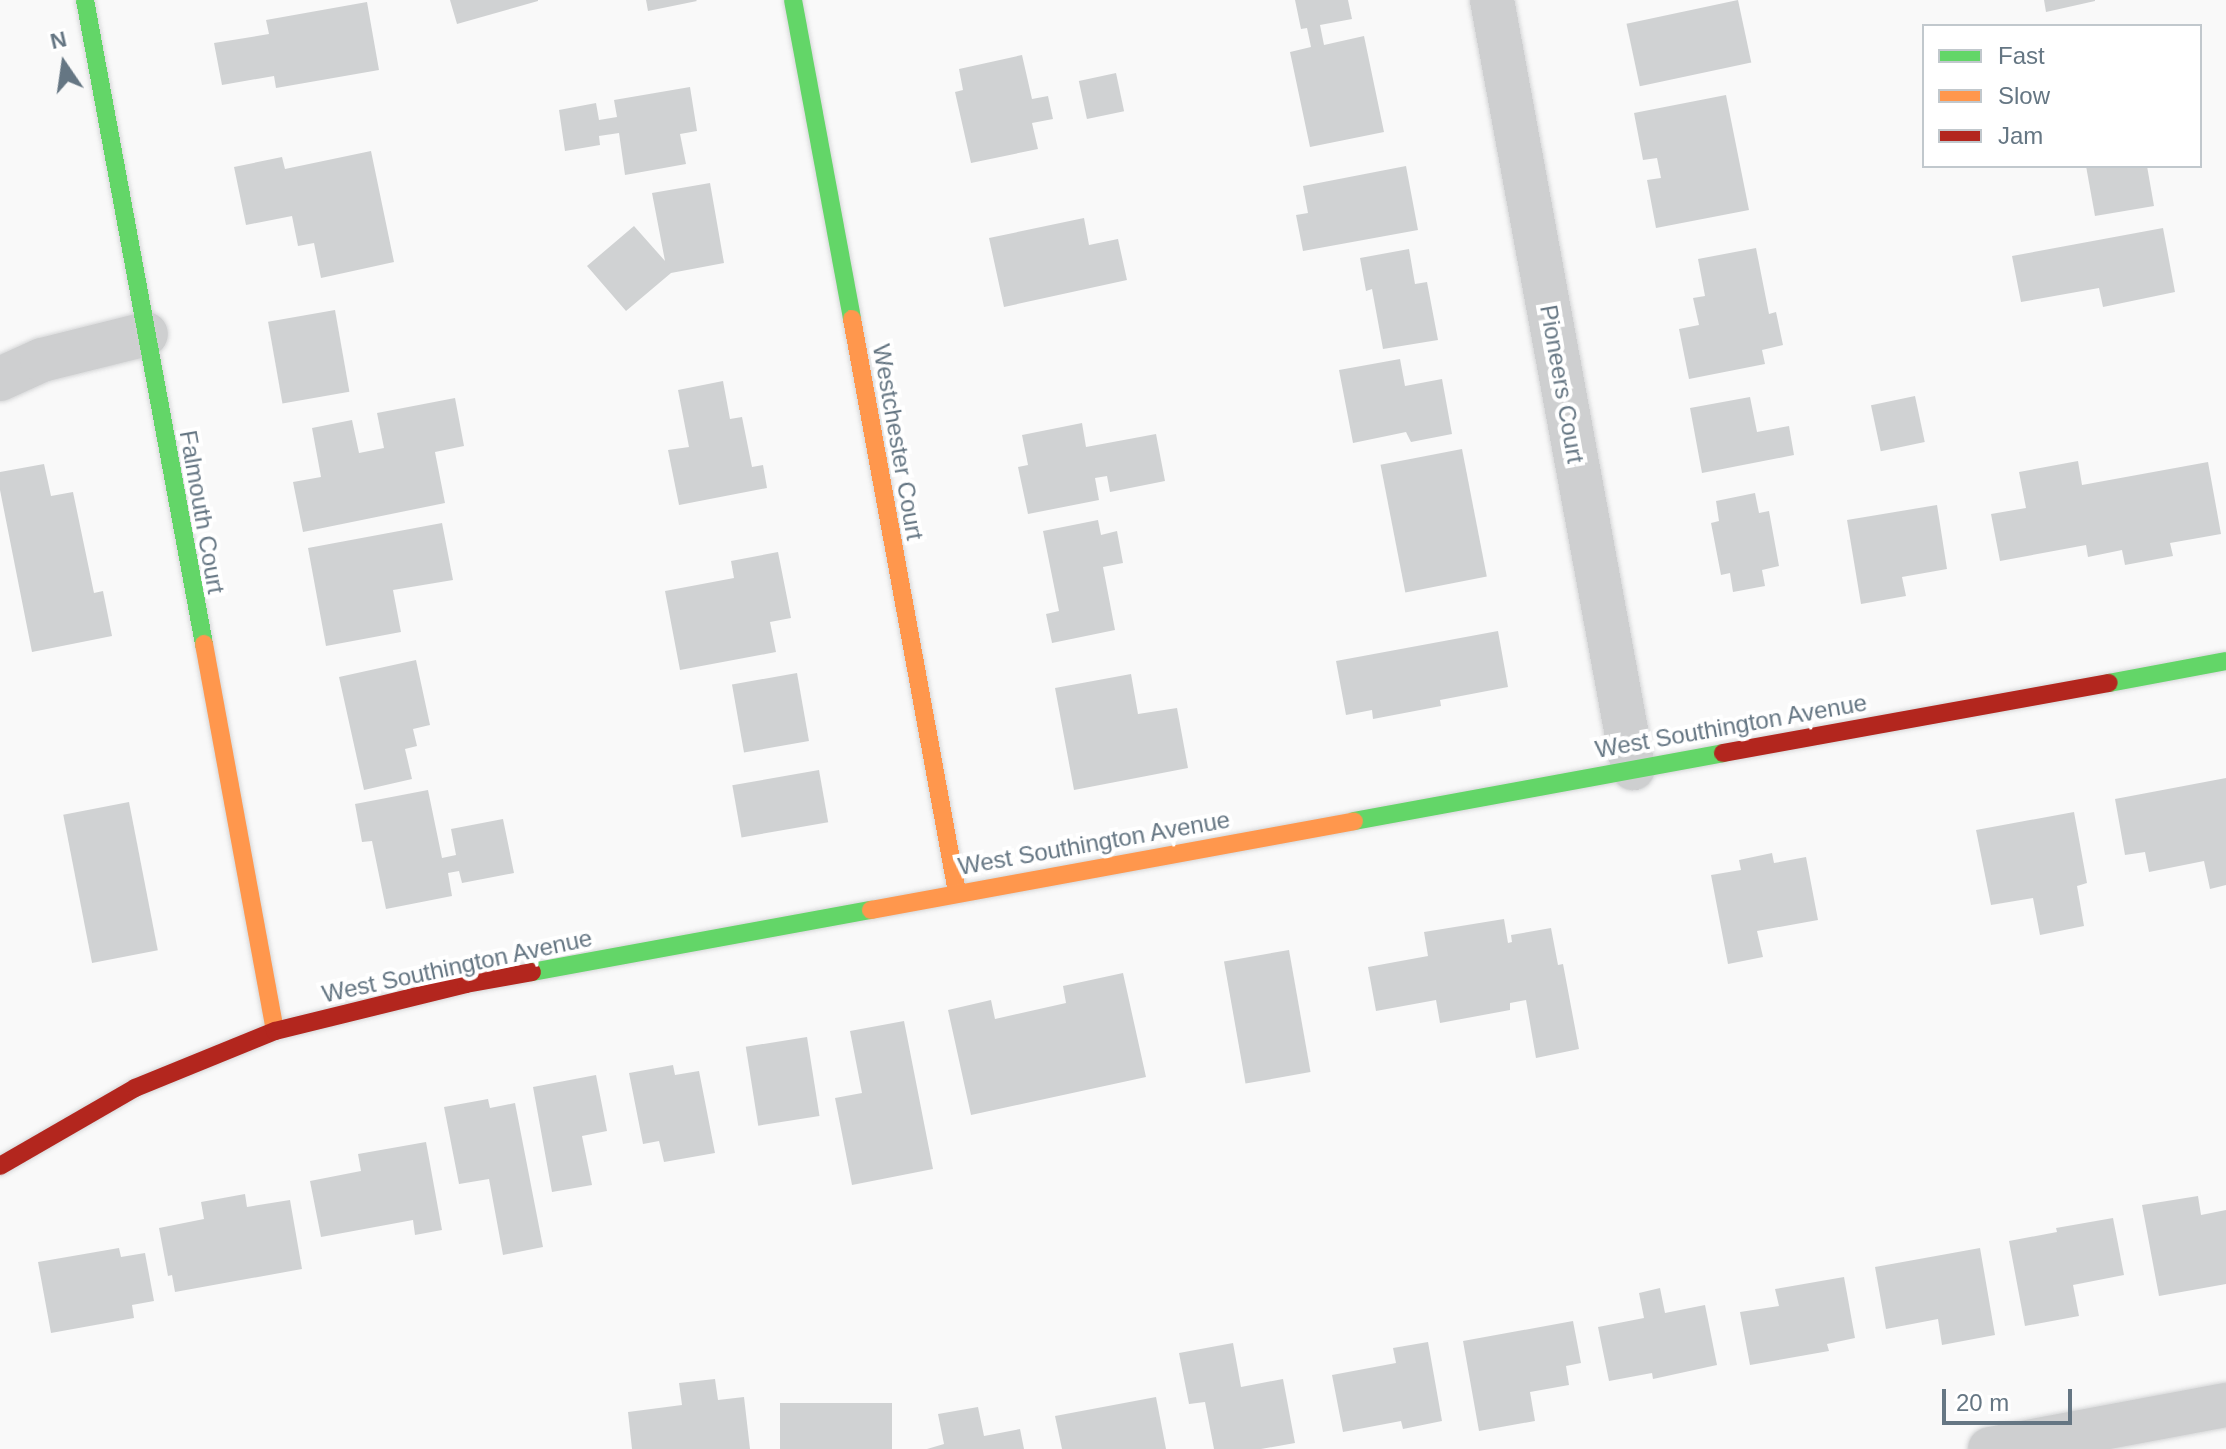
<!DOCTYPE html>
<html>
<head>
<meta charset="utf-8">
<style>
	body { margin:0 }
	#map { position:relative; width:2226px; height:1449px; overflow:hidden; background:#f9f9f9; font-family:Helvetica,sans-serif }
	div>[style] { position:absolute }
	.building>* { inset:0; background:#d0d2d3; transform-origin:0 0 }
	.roads { filter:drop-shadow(0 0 2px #d5d6d7) drop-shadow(0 0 2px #d5d6d7) }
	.street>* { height:44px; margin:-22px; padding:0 22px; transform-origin:22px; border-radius:22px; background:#cecfd0 }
	.fast>* { height:18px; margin:-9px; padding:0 9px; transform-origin:9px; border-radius:9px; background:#63d668 }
	.slow>* { height:18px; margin:-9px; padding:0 9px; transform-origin:9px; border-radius:9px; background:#ff974d }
	.jam>* { height:18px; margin:-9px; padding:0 9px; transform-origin:9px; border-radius:9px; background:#b3261e }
	span { translate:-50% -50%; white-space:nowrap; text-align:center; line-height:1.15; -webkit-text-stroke:8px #fff; paint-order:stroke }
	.street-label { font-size:24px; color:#657683 }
	.legend { position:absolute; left:1922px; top:24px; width:280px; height:144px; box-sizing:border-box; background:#fff; border:2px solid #c1c8cd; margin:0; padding:10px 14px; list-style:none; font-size:24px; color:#657683 }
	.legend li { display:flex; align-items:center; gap:16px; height:40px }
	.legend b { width:40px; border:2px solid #c1c8cd }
	.north { position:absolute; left:24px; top:24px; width:80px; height:80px; -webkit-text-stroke:6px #fff; paint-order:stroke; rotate:347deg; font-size:22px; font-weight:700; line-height:32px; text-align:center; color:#657683 }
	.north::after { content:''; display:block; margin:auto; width:28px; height:36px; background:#657683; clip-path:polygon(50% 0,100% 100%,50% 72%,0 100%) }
	.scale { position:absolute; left:1942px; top:1389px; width:130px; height:36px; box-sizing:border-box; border:4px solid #657683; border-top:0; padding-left:10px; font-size:24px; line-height:28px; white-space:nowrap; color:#657683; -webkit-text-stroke:6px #fff; paint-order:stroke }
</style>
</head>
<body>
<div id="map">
	<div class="building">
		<div style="clip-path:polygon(450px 0,538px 0,538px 1px,457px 24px)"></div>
		<div style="clip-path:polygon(646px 0,696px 0,697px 1px,648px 11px)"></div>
		<div style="clip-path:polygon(1295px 0,1348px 0,1352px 19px,1320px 25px,1324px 45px,1364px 36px,1384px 132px,1310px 147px,1290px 52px,1311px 47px,1307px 28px,1301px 29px)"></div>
		<div style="left:1738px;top:0;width:64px;height:114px;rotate:78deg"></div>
		<div style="clip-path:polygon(2044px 0,2095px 0,2095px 1px,2046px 12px)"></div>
		<div style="clip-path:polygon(367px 2px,379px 70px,276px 88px,274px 76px,222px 85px,214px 43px,269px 34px,266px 20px)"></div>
		<div style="clip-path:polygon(1022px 55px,1032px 99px,1048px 96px,1053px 119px,1032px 123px,1038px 149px,971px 163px,955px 92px,963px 90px,959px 69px)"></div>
		<div style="left:1116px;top:73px;width:39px;height:38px;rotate:78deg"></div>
		<div style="clip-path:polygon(690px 87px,697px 131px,680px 134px,686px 164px,625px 175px,619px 133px,599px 136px,600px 145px,565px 151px,559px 110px,596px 103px,599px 120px,617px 117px,614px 100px)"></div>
		<div style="clip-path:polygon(1726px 95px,1749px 210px,1656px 228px,1647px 180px,1661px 178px,1657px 158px,1643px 160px,1634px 113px)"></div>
		<div style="clip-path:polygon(371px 151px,394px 262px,321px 278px,314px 243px,298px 246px,292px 216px,246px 225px,234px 167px,282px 157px,285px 169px)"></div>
		<div style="clip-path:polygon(1406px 166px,1418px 230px,1303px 251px,1296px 215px,1308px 213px,1303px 186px)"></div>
		<div style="clip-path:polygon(2086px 166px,2147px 166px,2154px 206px,2095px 216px)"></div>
		<div style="clip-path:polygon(710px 183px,724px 263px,671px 273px,626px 311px,587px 266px,634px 226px,665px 261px,652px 193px)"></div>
		<div style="clip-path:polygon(1084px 218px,1089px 245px,1118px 239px,1127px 280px,1004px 307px,989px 238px)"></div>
		<div style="clip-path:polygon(2163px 228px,2175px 292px,2103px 307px,2099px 288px,2021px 302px,2012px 256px)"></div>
		<div style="clip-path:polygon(1756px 248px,1769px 314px,1776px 312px,1783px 345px,1762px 350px,1765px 364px,1689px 379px,1679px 329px,1699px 325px,1693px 298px,1705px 296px,1698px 259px)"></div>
		<div style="clip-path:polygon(1409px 249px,1415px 284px,1427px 282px,1438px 340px,1383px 349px,1372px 289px,1366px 291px,1360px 258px)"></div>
		<div style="left:335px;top:310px;width:83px;height:68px;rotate:80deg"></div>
		<div style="clip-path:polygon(1400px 359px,1405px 386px,1442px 379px,1452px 434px,1411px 442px,1406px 432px,1353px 443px,1339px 370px)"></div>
		<div style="clip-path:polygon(723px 381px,730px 419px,742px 417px,752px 467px,763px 465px,767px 488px,679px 505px,668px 450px,689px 447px,678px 390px)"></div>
		<div style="left:1915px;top:396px;width:47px;height:45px;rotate:78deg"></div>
		<div style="clip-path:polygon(1750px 397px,1757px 432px,1789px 426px,1794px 455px,1702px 473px,1690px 408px)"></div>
		<div style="clip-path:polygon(455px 398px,464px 446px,435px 452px,445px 503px,303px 532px,293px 482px,321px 477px,312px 428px,352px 420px,359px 453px,384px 448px,377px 413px)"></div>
		<div style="clip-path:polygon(1082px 423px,1086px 447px,1156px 434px,1165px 481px,1110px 492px,1107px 476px,1095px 478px,1099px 500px,1028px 514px,1018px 467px,1028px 465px,1022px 435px)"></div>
		<div style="left:1462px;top:449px;width:130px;height:83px;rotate:79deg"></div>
		<div style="clip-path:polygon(2078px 461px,2082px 485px,2208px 462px,2221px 534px,2170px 543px,2173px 556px,2125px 565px,2122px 550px,2088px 557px,2086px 545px,2000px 561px,1991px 514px,2026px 508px,2019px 472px)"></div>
		<div style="clip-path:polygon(44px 464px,51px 496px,73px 492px,94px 593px,103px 591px,112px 636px,32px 652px,0 490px,0 472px)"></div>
		<div style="clip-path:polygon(1755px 493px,1759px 513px,1769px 511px,1779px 566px,1762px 570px,1765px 586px,1733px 592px,1730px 573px,1721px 575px,1711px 523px,1719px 521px,1716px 501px)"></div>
		<div style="clip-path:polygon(1937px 505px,1947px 569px,1902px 577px,1906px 596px,1861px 604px,1847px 520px)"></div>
		<div style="clip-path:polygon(1098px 520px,1101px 535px,1117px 531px,1123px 563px,1103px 567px,1115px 630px,1052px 643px,1046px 614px,1059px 611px,1043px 531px)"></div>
		<div style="clip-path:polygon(442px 523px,453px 580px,393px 590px,401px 632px,326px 646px,308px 548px)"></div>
		<div style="clip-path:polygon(778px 552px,791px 618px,770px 622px,776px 652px,680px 670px,665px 591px,734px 578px,731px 561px)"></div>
		<div style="clip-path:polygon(1498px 631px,1508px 687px,1440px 700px,1441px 706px,1373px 719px,1372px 710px,1346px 715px,1336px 661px)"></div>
		<div style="clip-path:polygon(416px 660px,430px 725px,413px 729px,417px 746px,405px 749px,412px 779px,364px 790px,339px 677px)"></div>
		<div style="left:797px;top:673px;width:69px;height:66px;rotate:80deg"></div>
		<div style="clip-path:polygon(1131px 674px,1138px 714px,1177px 708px,1188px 768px,1074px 790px,1055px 688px)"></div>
		<div style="left:819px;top:770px;width:53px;height:88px;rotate:80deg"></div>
		<div style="clip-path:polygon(2226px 778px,2226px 885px,2210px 889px,2204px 861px,2149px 872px,2145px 852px,2125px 855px,2115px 799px)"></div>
		<div style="clip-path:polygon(428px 790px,442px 858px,456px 855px,451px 829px,503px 819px,514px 873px,462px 883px,459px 871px,448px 873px,452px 896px,386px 909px,372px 841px,362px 842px,355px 804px)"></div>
		<div style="left:129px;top:802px;width:151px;height:67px;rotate:79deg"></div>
		<div style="clip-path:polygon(2074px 812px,2087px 883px,2077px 886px,2084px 926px,2040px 935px,2033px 898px,1991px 905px,1976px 830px)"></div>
		<div style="clip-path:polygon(1772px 853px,1774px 863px,1806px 857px,1818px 920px,1757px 931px,1763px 957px,1728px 964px,1711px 875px,1741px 870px,1739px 860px)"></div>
		<div style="clip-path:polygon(1504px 919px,1508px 943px,1512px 942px,1511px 935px,1551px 928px,1558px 965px,1563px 964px,1579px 1049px,1536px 1058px,1526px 1000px,1510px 1003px,1510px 1010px,1440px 1023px,1436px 1000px,1376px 1011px,1368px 967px,1428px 956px,1424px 932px)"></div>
		<div style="left:1289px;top:950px;width:124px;height:66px;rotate:80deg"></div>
		<div style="clip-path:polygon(1123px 973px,1146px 1077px,971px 1115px,948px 1010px,991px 1000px,995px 1019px,1066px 1003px,1063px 986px)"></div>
		<div style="clip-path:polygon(904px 1021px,933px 1169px,852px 1185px,835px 1098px,862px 1093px,850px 1031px)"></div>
		<div style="left:807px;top:1037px;width:80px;height:62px;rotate:81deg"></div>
		<div style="clip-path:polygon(673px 1065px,675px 1075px,699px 1071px,715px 1153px,664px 1162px,659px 1141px,643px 1144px,629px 1073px)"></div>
		<div style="clip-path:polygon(596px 1075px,607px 1131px,582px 1136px,592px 1185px,552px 1192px,533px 1087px)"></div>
		<div style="clip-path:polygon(488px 1099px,490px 1108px,515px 1103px,543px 1247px,503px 1255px,489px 1179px,459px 1184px,444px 1107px)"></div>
		<div style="clip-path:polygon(426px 1142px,442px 1230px,415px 1235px,413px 1220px,321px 1237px,310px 1181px,361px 1171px,358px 1154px)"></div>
		<div style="clip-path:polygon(245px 1194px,247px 1207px,290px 1200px,302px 1269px,175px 1292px,172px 1275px,168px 1276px,159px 1228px,204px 1219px,201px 1202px)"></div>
		<div style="clip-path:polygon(2198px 1196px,2201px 1215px,2226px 1210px,2226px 1284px,2159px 1296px,2142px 1205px)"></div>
		<div style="clip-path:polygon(2113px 1218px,2124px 1275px,2073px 1285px,2079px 1316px,2025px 1326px,2009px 1241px,2057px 1232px,2056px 1228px)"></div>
		<div style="clip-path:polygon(119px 1248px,121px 1257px,145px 1253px,154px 1301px,132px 1305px,134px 1318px,51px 1333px,38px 1262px)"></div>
		<div style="clip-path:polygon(1980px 1248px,1995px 1335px,1942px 1345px,1938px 1319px,1886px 1329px,1875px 1267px)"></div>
		<div style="clip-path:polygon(1844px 1277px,1855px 1338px,1827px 1344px,1829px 1351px,1750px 1365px,1740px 1312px,1779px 1306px,1775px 1289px)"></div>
		<div style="clip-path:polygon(1660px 1288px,1665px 1313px,1705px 1305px,1717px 1365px,1653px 1379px,1652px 1373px,1609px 1381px,1598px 1327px,1644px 1318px,1639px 1293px)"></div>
		<div style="clip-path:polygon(1573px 1321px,1581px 1363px,1566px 1366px,1569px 1385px,1530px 1392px,1535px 1421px,1479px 1431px,1463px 1341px)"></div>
		<div style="clip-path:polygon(1428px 1342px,1442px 1421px,1403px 1429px,1401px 1421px,1343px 1432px,1332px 1375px,1396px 1363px,1393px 1348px)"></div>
		<div style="clip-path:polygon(1233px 1343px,1241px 1387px,1283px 1379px,1295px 1443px,1261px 1449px,1214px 1449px,1205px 1402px,1189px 1404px,1179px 1353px)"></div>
		<div style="clip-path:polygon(715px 1379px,718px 1400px,744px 1397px,750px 1449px,632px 1449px,628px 1412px,682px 1405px,679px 1383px)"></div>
		<div style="clip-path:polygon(1156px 1397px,1166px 1449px,1062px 1449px,1055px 1416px)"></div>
		<div style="left:780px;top:1403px;width:112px;height:46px"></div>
		<div style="clip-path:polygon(978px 1407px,984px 1436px,1020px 1429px,1024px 1449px,927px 1449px,944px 1444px,938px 1414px)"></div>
	</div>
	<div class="roads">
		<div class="street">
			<div style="left:1492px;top:0;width:781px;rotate:79.6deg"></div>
			<div style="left:0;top:379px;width:46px;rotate:-24.3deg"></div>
			<div style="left:42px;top:360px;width:107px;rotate:-14deg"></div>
			<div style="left:1990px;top:1449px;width:240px;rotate:-10.6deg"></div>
		</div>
		<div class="fast">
			<div style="left:85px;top:0;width:655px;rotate:79.53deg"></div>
			<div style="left:793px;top:0;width:324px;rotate:79.5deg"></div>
			<div style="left:2109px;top:683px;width:119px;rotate:-10.6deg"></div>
			<div style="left:1354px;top:821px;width:375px;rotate:-10.4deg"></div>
			<div style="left:532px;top:972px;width:345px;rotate:-10.4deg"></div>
		</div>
		<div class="slow">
			<div style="left:852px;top:319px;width:583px;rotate:79.62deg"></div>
			<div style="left:204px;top:644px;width:393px;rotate:79.6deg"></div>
			<div style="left:871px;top:910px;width:491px;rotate:-10.4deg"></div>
		</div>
		<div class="jam">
			<div style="left:1723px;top:753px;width:392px;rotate:-10.3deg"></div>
			<div style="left:0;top:1166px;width:156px;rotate:-30deg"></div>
			<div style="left:135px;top:1088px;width:151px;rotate:-22.2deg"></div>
			<div style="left:275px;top:1031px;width:197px;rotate:-13.8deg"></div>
			<div style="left:466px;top:984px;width:67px;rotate:-10.3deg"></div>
		</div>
	</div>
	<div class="street-label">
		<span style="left:1562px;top:384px;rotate:80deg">Pioneers Court</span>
		<span style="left:898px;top:442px;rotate:80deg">Westchester Court</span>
		<span style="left:202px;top:512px;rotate:80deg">Falmouth Court</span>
		<span style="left:1731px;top:726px;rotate:-10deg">West Southington Avenue</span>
		<span style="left:1094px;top:843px;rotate:-10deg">West Southington Avenue</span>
		<span style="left:457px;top:966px;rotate:-12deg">West Southington Avenue</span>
	</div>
	<ul class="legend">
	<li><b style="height:10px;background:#63d668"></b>Fast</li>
	<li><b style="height:10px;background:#ff974d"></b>Slow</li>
	<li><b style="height:10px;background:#b3261e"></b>Jam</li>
	</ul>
	<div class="north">N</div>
	<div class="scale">20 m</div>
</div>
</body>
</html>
